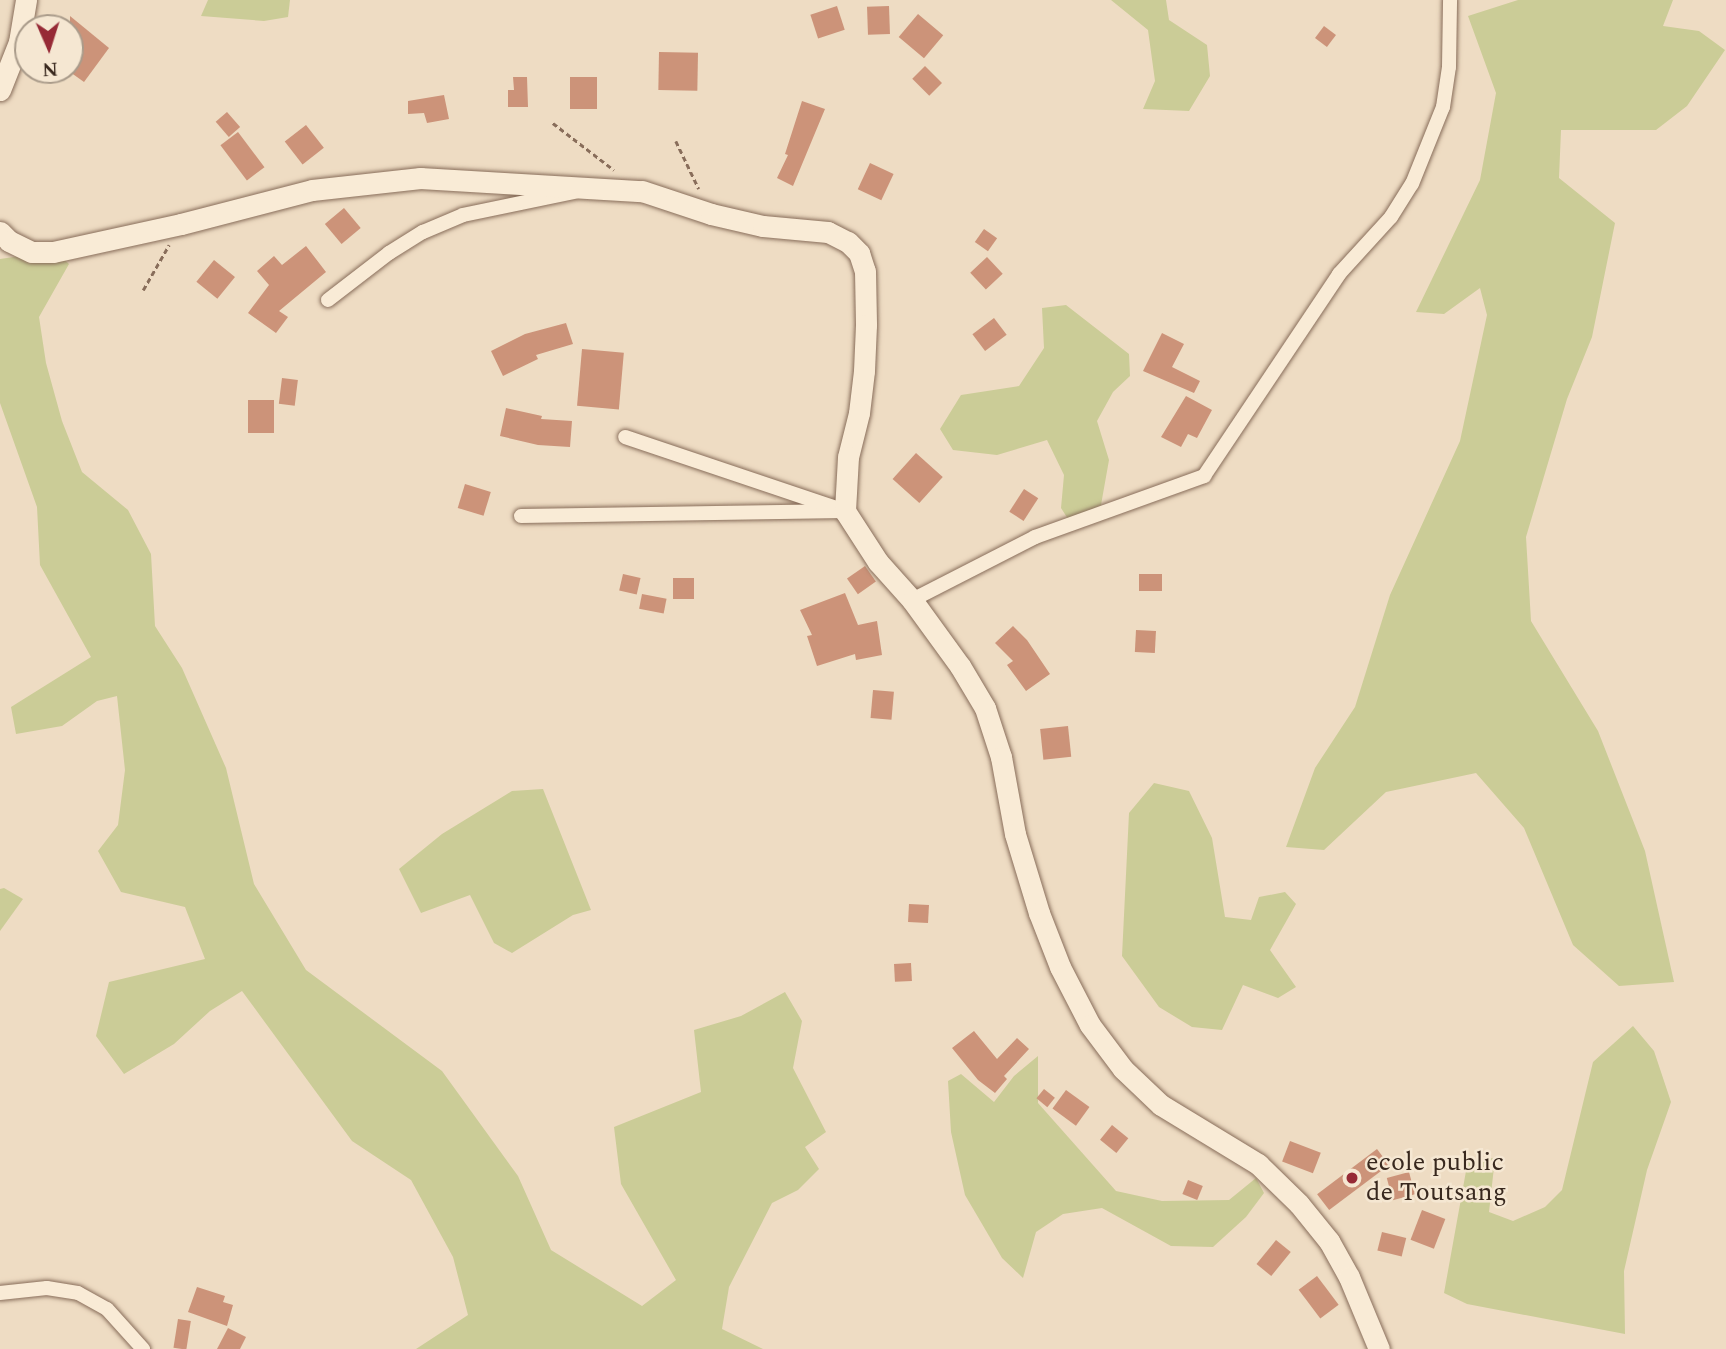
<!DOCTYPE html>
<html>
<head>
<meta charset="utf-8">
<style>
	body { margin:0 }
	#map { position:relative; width:1726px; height:1349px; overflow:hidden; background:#eedcc3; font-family:Spectral,serif }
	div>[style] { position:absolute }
	.green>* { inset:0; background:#cbcc97 }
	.building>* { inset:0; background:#cc9379; transform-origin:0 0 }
	.path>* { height:2.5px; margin-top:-1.25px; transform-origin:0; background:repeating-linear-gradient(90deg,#886d5a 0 5px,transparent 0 8.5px) }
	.roads { filter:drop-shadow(0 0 2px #886d5a) drop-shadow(0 0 2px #886d5a) }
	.street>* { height:14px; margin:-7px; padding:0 7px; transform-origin:7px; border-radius:7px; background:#f9ebd6 }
	.secondary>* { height:21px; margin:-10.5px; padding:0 10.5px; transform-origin:10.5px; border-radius:10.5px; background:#f9ebd6 }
	.dots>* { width:19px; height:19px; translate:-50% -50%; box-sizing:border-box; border:4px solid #f5e7d2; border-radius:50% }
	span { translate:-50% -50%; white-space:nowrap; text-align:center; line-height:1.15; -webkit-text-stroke:5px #f5e7d2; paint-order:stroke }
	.poi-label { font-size:26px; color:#38281e }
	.left { translate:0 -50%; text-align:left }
	.north { position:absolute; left:14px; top:14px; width:70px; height:70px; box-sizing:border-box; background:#f5e7d2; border:2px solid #a99b8a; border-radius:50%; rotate:177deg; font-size:19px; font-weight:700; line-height:28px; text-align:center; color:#38281e }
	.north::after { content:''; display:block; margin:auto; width:24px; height:32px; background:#962a36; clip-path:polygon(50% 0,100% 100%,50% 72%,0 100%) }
</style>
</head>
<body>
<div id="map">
	<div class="green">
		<div style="clip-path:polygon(208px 0,290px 0,288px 17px,264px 21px,201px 16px)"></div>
		<div style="clip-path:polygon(1111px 0,1166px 0,1169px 20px,1207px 45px,1210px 76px,1189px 111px,1143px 109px,1155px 81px,1148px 30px)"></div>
		<div style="clip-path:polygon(1518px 0,1673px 0,1663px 26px,1699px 31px,1725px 50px,1687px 106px,1656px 130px,1561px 130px,1559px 178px,1615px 223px,1592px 337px,1567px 399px,1526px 537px,1531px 621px,1598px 731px,1645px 851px,1674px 982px,1619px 986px,1573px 945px,1524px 828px,1476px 773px,1386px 792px,1324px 850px,1286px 847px,1315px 768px,1355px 707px,1390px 595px,1460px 441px,1487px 315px,1480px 288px,1444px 314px,1416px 312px,1480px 180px,1496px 93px,1468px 16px)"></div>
		<div style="clip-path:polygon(55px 251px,69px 264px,39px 317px,46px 363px,62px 421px,82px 472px,128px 510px,151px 554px,155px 626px,182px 668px,226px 768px,254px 884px,306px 970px,442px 1071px,518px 1176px,551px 1250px,642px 1306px,676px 1280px,621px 1184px,614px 1127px,701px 1092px,694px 1030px,741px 1016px,785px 992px,802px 1021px,793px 1068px,826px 1132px,805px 1147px,819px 1169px,798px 1190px,772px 1203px,729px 1287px,722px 1329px,763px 1349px,416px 1349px,468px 1315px,453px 1257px,411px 1180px,352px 1141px,242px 991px,210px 1011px,174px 1044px,124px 1074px,96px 1036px,109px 982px,205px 959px,185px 907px,121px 892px,98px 851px,118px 825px,125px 770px,117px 696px,97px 701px,62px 726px,16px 734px,11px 707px,91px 657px,40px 565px,37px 507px,0 403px,0 259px)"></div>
		<div style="clip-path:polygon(1066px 305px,1129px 354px,1130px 376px,1113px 392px,1097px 421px,1109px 460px,1101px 505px,1070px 522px,1061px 508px,1064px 475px,1047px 440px,997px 455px,953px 450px,940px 429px,961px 395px,1019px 386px,1044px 348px,1042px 308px)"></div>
		<div style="clip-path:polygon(1154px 783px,1189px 791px,1212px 838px,1225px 917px,1251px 920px,1259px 897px,1285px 892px,1296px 904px,1270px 950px,1296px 987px,1278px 998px,1243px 985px,1222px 1030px,1192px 1027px,1159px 1007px,1122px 956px,1129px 813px)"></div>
		<div style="clip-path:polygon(543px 789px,591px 910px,573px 915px,512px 953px,494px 943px,470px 895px,421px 913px,399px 869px,442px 834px,512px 791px)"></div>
		<div style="clip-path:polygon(4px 888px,23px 899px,0 931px,0 889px)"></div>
		<div style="clip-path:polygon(1633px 1026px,1654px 1051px,1671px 1102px,1647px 1170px,1624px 1271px,1625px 1334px,1467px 1304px,1444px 1293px,1468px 1160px,1495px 1158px,1489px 1212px,1513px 1221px,1545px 1207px,1562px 1190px,1593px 1062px)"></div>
		<div style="clip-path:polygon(1038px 1056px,1038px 1103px,1116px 1191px,1162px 1201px,1229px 1200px,1256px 1178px,1264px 1193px,1246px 1217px,1213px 1247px,1171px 1246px,1102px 1208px,1063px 1214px,1036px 1232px,1023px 1278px,1002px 1258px,965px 1195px,951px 1132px,948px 1081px,961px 1074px,994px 1102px,1014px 1076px)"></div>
	</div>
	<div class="building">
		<div style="left:837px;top:6px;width:25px;height:28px;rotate:72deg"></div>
		<div style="left:889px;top:6px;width:28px;height:22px;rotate:88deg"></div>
		<div style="left:918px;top:14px;width:33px;height:30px;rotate:40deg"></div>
		<div style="clip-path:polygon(70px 16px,109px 48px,84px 82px,70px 72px)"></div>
		<div style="left:1324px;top:26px;width:15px;height:15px;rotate:37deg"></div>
		<div style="left:659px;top:52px;width:39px;height:38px;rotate:1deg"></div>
		<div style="left:925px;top:66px;width:24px;height:18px;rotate:45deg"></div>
		<div style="clip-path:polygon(513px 77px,527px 77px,528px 107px,508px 107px,508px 90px,514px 90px)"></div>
		<div style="left:597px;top:77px;width:32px;height:27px;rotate:90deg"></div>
		<div style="clip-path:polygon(444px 95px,449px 119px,427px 123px,424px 113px,408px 114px,408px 101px)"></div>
		<div style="clip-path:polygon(802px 101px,825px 109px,793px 186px,777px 178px,788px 155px,785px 154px)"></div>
		<div style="left:227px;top:112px;width:20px;height:15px;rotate:49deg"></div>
		<div style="left:306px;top:125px;width:29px;height:27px;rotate:52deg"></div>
		<div style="left:238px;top:132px;width:44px;height:22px;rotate:53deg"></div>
		<div style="left:870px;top:163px;width:26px;height:29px;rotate:25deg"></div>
		<div style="left:344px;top:208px;width:26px;height:25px;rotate:50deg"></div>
		<div style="left:984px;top:229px;width:16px;height:16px;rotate:35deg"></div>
		<div style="clip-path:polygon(306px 246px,326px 272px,279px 311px,288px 317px,276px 333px,248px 313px,269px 285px,257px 271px,274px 256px,282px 265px)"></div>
		<div style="left:987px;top:257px;width:23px;height:23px;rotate:47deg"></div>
		<div style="left:214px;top:260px;width:27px;height:28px;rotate:39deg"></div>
		<div style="left:994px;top:318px;width:21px;height:27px;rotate:53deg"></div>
		<div style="clip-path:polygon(566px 323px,573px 344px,536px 355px,538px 359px,503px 376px,491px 351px,525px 334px)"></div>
		<div style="clip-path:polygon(1162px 333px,1184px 344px,1172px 367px,1200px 381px,1194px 393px,1143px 371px)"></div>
		<div style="left:582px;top:349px;width:42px;height:57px;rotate:5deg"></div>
		<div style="left:282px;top:378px;width:16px;height:26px;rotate:7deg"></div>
		<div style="clip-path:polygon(1186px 396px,1212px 410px,1197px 438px,1188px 434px,1181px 447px,1161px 437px)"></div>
		<div style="left:248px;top:400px;width:26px;height:33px"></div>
		<div style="clip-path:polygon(506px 408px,542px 416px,541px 419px,572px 421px,570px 447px,538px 445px,500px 436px)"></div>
		<div style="left:916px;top:453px;width:36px;height:35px;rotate:42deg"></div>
		<div style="left:465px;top:484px;width:27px;height:25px;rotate:17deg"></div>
		<div style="left:1024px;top:489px;width:17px;height:27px;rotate:33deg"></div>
		<div style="left:865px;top:566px;width:19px;height:22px;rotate:55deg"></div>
		<div style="left:623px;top:574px;width:18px;height:17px;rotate:13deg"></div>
		<div style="left:1162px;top:574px;width:17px;height:23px;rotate:90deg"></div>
		<div style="left:673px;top:578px;width:21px;height:21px"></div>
		<div style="clip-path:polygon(845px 593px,858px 625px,877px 621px,882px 655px,856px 660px,855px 654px,817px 666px,807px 636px,812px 635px,800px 610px)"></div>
		<div style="left:642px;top:594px;width:25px;height:15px;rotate:11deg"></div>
		<div style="clip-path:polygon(1013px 626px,1027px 640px,1050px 674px,1026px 691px,1007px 665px,1013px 661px,995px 643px)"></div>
		<div style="left:1136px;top:630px;width:20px;height:22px;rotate:3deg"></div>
		<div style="left:873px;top:690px;width:21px;height:28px;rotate:5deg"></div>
		<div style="left:1068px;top:726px;width:31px;height:28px;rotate:84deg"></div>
		<div style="left:909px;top:904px;width:20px;height:18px;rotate:3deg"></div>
		<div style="left:911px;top:963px;width:18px;height:17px;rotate:87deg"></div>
		<div style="clip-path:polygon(974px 1031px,997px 1059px,1017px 1038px,1029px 1049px,1004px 1076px,1007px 1079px,995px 1093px,978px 1080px,952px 1048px)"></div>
		<div style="left:1044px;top:1089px;width:14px;height:12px;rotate:39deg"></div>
		<div style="left:1066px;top:1090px;width:29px;height:23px;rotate:36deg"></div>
		<div style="left:1112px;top:1125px;width:21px;height:19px;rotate:39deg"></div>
		<div style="left:1290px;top:1141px;width:33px;height:22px;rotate:21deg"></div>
		<div style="left:1377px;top:1149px;width:20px;height:75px;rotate:53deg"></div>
		<div style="left:1409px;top:1172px;width:23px;height:23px;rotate:75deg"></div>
		<div style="left:1188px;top:1180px;width:16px;height:15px;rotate:22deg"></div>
		<div style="left:1422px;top:1210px;width:25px;height:32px;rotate:21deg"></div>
		<div style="left:1382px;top:1232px;width:25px;height:19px;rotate:14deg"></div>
		<div style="left:1276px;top:1240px;width:19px;height:31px;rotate:39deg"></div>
		<div style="left:1317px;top:1276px;width:36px;height:23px;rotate:53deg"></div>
		<div style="clip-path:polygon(197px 1287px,225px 1296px,223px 1302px,233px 1305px,227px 1326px,188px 1312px)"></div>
		<div style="left:178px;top:1319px;width:13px;height:29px;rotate:9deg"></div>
		<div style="clip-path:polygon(228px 1328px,246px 1337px,240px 1349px,217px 1349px)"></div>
	</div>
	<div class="path">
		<div style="left:553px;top:123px;width:77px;rotate:37.6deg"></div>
		<div style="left:676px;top:141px;width:53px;rotate:64.4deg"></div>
		<div style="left:143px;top:290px;width:52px;rotate:-60deg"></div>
	</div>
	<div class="roads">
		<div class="street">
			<div style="left:328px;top:300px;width:77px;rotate:-37.6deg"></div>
			<div style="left:389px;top:253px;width:40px;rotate:-32deg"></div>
			<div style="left:423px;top:232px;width:43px;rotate:-23deg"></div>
			<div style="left:463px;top:215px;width:113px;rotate:-11.7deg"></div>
			<div style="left:521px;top:516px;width:324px;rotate:-0.9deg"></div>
			<div style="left:845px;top:511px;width:232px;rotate:-161.4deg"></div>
			<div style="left:912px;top:600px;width:138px;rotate:-27.1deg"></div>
			<div style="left:1035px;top:537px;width:180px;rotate:-19.8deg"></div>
			<div style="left:1204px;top:476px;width:243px;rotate:-56.2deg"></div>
			<div style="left:1339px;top:274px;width:77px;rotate:-47.6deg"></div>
			<div style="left:1391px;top:217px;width:39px;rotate:-58deg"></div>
			<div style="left:1412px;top:184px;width:83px;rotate:-68.1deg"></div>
			<div style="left:1443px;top:107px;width:40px;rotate:-81.5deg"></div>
			<div style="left:1449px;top:67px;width:67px;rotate:-89.1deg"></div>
			<div style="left:0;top:1293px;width:47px;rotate:-6.1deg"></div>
			<div style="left:47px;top:1288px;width:31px;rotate:9deg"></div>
			<div style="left:78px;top:1293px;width:33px;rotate:29deg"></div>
			<div style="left:107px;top:1309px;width:54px;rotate:48deg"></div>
		</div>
		<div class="secondary">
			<div style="left:0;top:90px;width:52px;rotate:-68.4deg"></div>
			<div style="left:19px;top:42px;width:43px;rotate:-80.5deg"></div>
			<div style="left:0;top:232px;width:13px;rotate:45deg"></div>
			<div style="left:9px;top:241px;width:25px;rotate:26deg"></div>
			<div style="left:32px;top:252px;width:21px"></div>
			<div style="left:53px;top:252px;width:131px;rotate:-12.3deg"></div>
			<div style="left:181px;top:224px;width:135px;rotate:-14.5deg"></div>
			<div style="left:312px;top:190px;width:109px;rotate:-6.3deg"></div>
			<div style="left:420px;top:178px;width:222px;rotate:3.4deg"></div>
			<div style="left:642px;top:191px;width:73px;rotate:18.4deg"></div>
			<div style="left:711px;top:214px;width:53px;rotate:13deg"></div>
			<div style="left:763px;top:226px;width:65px;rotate:5.3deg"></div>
			<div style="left:828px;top:232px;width:22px;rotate:27deg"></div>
			<div style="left:848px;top:242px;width:16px;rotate:45deg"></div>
			<div style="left:859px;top:253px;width:19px;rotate:72deg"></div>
			<div style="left:865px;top:271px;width:54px;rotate:88.9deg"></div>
			<div style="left:866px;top:325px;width:46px;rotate:92.5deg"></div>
			<div style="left:864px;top:371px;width:42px;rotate:96.8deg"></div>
			<div style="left:859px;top:413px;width:45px;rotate:104deg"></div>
			<div style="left:848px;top:457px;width:54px;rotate:93.2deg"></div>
			<div style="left:845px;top:511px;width:61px;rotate:57.1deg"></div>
			<div style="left:878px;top:562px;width:51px;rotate:48.2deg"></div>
			<div style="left:912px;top:600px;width:82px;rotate:54deg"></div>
			<div style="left:960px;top:666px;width:49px;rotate:59.2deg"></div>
			<div style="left:985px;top:708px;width:52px;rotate:71.9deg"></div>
			<div style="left:1001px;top:757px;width:78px;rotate:79.7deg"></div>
			<div style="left:1015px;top:834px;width:83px;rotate:73.1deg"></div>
			<div style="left:1039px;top:913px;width:58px;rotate:68.7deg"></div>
			<div style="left:1060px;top:967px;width:65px;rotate:62.7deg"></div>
			<div style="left:1090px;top:1025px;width:55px;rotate:53.1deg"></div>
			<div style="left:1123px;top:1069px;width:52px;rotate:43.5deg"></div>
			<div style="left:1161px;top:1105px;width:114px;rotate:31.3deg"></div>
			<div style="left:1258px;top:1164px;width:57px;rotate:44.3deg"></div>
			<div style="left:1299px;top:1204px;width:48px;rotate:51deg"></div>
			<div style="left:1329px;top:1241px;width:41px;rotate:60.9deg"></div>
			<div style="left:1349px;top:1277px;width:78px;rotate:67.4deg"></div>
		</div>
	</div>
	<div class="dots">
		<div style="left:1352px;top:1178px;background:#962a36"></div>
	</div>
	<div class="poi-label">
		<span class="left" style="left:1366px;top:1178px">ecole public<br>de Toutsang</span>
	</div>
	<div class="north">N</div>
</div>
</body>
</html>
